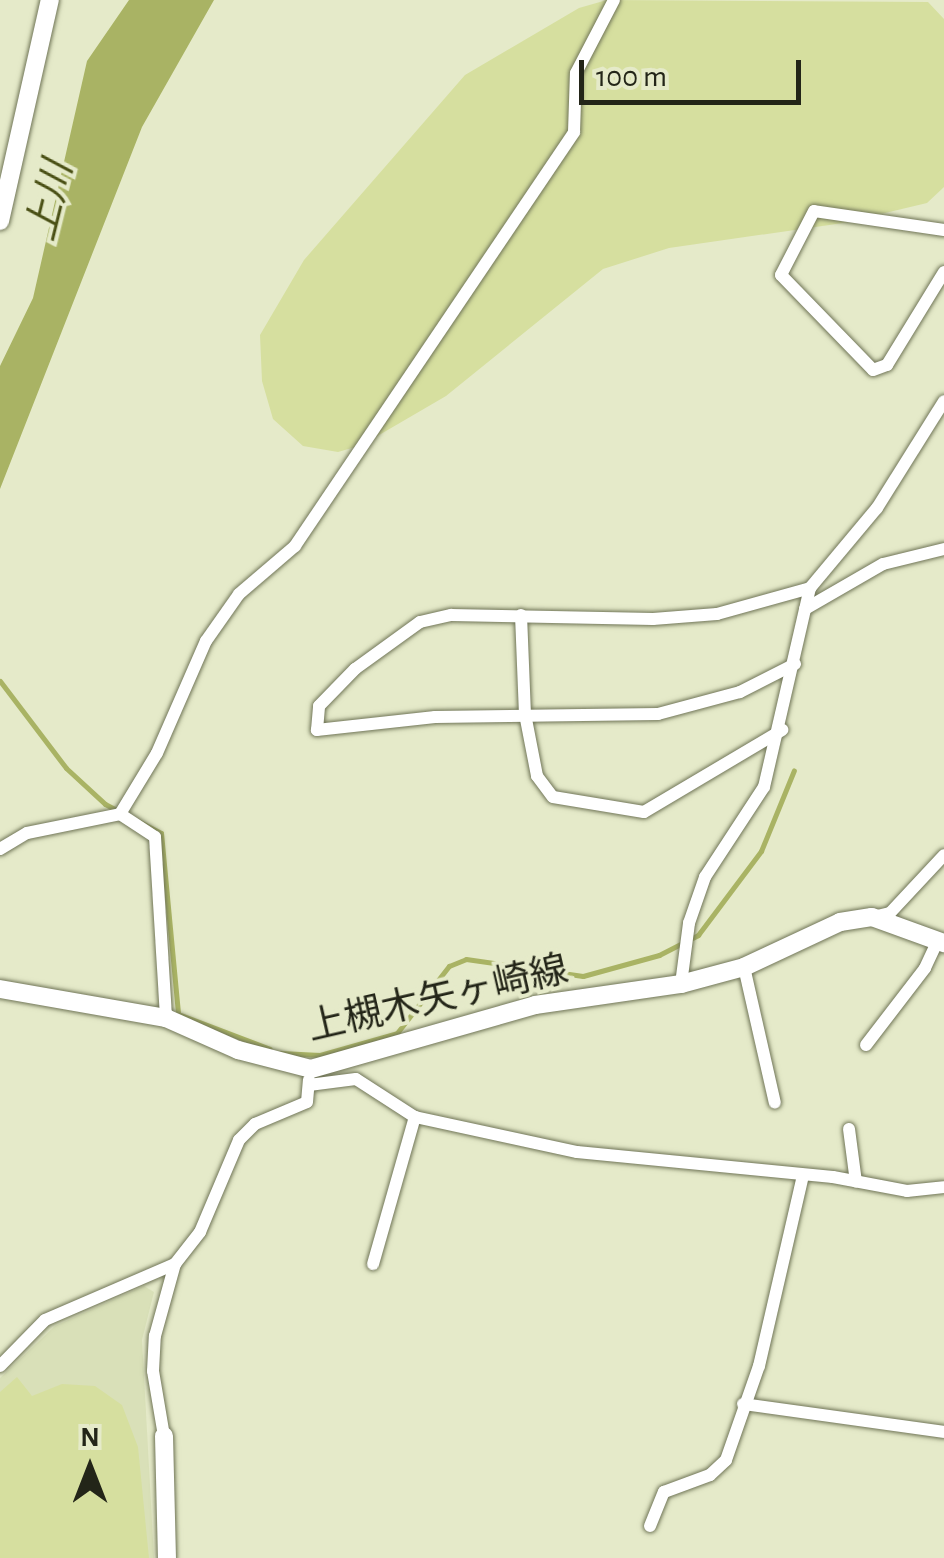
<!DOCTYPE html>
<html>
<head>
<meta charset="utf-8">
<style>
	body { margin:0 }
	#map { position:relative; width:944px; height:1558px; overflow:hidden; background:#e5eac9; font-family:"Alegreya Sans","Noto Sans JP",sans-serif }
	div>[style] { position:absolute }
	.built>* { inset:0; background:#d9e0b8 }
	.green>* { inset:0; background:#d6df9f }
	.water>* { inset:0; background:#a9b364 }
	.stream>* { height:5px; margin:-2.5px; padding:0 2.5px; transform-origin:2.5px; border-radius:2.5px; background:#a9b364 }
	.roads { filter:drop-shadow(0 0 2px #707557) drop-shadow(0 0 2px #707557) }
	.street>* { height:12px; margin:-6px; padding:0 6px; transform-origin:6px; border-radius:6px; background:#fff }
	.secondary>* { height:18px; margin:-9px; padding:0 9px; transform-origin:9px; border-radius:9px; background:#fff }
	span { translate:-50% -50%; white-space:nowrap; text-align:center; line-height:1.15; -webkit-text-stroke:8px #e5eac9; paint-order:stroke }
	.street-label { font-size:38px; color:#232518 }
	.water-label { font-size:40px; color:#4a5015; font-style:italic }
	.north { position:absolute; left:40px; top:1418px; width:100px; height:100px; -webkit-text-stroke:8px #e5eac9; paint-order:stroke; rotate:0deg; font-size:28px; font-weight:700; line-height:40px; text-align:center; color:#232518 }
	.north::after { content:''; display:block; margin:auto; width:35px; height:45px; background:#232518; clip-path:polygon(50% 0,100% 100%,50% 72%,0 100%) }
	.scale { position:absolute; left:579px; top:60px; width:222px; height:45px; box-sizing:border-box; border:5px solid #232518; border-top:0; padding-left:12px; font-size:30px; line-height:35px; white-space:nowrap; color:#232518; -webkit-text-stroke:8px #e5eac9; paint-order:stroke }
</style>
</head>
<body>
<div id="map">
	<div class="built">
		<div style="clip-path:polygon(144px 1286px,154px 1292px,142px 1340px,154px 1558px,0 1558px,0 1378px,55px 1326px)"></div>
	</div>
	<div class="green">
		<div style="clip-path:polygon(607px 0,928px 2px,944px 19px,944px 187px,927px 203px,843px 223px,669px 248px,603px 269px,446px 396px,362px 445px,338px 452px,303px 446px,273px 419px,262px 381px,260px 335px,304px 260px,465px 75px,579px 8px)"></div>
		<div style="clip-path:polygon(17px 1377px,32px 1396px,62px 1384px,95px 1386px,122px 1405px,138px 1447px,149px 1558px,0 1558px,0 1392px)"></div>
	</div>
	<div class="water">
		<div style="clip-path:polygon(129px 0,214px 0,142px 127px,0 489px,0 366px,33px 298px,87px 61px)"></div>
	</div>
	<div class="stream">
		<div style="left:0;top:681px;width:109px;rotate:52.8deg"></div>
		<div style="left:66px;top:768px;width:53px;rotate:42.7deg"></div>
		<div style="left:105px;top:804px;width:63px;rotate:27.4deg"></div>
		<div style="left:161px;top:833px;width:182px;rotate:84.6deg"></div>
		<div style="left:178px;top:1014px;width:98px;rotate:20.8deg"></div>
		<div style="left:280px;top:1053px;width:40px;rotate:2.9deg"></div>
		<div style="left:320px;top:1055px;width:80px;rotate:-15.9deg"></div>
		<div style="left:397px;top:1033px;width:85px;rotate:-52.2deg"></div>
		<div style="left:449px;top:966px;width:18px;rotate:-22deg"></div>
		<div style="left:466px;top:959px;width:118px;rotate:8.3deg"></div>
		<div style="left:583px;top:976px;width:79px;rotate:-15.4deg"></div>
		<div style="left:659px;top:955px;width:44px;rotate:-27.1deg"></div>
		<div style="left:698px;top:935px;width:105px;rotate:-53.1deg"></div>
		<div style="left:761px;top:851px;width:87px;rotate:-67.8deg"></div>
	</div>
	<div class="roads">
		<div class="street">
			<div style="left:944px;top:230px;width:131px;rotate:-171.7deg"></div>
			<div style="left:814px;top:211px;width:72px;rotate:117.3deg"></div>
			<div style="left:781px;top:275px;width:132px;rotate:45.9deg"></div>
			<div style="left:873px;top:370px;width:15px;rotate:-20deg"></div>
			<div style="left:887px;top:365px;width:109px;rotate:-58.5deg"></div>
			<div style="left:805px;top:609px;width:90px;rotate:-30deg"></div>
			<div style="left:883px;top:564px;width:63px;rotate:-13.8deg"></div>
			<div style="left:521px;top:615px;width:99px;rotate:87.7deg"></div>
			<div style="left:525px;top:714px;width:63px;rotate:79deg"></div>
			<div style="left:537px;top:776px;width:26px;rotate:53deg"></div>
			<div style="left:553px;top:797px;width:92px;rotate:9.4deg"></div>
			<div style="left:644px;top:812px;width:161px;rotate:-30.7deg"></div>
			<div style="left:795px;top:664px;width:62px;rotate:153deg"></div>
			<div style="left:740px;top:692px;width:85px;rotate:165deg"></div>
			<div style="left:658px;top:714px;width:223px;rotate:179.2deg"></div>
			<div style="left:435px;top:717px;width:119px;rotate:173.7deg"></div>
			<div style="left:317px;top:730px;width:24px;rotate:-85deg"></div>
			<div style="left:319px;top:706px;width:52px;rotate:-45.8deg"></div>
			<div style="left:355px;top:669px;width:80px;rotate:-35.9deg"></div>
			<div style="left:420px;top:622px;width:32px;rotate:-13deg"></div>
			<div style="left:451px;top:615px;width:202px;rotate:1.1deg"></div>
			<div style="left:653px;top:619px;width:64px;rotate:-4.5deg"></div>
			<div style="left:717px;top:614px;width:97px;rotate:-15.6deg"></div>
			<div style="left:120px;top:814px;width:71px;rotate:-58.8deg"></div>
			<div style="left:157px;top:753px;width:122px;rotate:-66.4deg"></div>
			<div style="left:206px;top:641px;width:57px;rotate:-54.9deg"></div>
			<div style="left:239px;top:594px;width:74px;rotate:-40.6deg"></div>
			<div style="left:295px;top:546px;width:499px;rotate:-56deg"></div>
			<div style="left:574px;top:132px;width:59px;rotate:-88.1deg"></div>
			<div style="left:576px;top:73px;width:82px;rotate:-62.5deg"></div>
			<div style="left:0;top:849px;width:31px;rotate:-31deg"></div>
			<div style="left:27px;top:833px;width:95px;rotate:-11.5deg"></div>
			<div style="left:120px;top:814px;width:42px;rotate:33.3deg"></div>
			<div style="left:155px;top:837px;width:181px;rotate:86.5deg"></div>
			<div style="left:873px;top:917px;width:17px;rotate:-13deg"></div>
			<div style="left:890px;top:913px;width:79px;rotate:-47deg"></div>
			<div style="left:744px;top:967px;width:139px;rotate:77.2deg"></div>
			<div style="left:681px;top:984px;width:62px;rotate:-82.5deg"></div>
			<div style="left:689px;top:923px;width:49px;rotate:-70.8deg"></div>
			<div style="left:705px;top:877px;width:108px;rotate:-56.8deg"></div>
			<div style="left:764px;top:787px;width:204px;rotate:-77deg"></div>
			<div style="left:810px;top:588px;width:104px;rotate:-50.1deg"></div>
			<div style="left:877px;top:508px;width:126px;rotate:-57.9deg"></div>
			<div style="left:866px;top:1045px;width:97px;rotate:-52.5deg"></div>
			<div style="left:925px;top:968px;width:29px;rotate:-65deg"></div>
			<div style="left:309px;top:1085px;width:47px;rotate:-7.3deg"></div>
			<div style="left:356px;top:1079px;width:70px;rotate:32.8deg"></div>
			<div style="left:415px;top:1117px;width:166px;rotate:12.2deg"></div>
			<div style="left:577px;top:1152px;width:257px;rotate:5.6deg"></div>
			<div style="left:833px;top:1177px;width:75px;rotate:10.7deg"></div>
			<div style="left:907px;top:1191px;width:37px;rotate:-6deg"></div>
			<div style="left:849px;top:1129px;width:53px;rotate:82.5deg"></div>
			<div style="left:373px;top:1264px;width:153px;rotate:-74.1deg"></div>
			<div style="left:0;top:1366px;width:64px;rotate:-45.6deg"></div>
			<div style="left:45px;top:1320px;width:142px;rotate:-23.3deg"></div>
			<div style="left:743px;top:1404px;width:203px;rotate:7.9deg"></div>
			<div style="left:164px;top:1436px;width:66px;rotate:-99.6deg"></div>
			<div style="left:153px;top:1371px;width:35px;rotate:-87deg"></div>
			<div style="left:155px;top:1336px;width:75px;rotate:-74.5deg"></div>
			<div style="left:175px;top:1264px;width:41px;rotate:-52deg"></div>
			<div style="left:200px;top:1232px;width:100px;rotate:-67deg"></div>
			<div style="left:239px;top:1140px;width:23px;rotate:-45deg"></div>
			<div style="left:255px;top:1124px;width:56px;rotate:-22.9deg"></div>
			<div style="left:307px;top:1102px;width:22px;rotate:-85deg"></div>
			<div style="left:650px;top:1526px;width:37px;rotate:-68deg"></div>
			<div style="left:664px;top:1492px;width:49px;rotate:-20.3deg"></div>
			<div style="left:710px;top:1475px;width:22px;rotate:-43deg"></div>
			<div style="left:726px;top:1460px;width:100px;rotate:-70.7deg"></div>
			<div style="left:759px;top:1366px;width:195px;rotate:-77deg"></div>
		</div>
		<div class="secondary">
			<div style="left:0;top:221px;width:227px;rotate:-77.3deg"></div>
			<div style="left:0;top:989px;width:169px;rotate:9.9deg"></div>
			<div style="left:166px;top:1018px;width:79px;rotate:24deg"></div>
			<div style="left:238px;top:1050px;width:75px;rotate:14.6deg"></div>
			<div style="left:311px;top:1069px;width:233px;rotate:-15.9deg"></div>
			<div style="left:535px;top:1005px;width:148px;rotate:-8.2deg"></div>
			<div style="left:681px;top:984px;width:65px;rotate:-15.1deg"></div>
			<div style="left:744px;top:967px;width:106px;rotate:-25.1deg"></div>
			<div style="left:840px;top:922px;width:32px;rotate:-9deg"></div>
			<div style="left:872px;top:917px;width:77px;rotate:19.9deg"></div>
			<div style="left:164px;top:1436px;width:122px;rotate:88.6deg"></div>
		</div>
	</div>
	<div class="street-label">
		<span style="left:438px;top:1000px;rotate:-13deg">上槻木矢ヶ崎線</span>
	</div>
	<div class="water-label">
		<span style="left:50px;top:201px;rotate:-76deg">上川</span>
	</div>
	<div class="north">N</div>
	<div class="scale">100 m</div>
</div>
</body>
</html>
